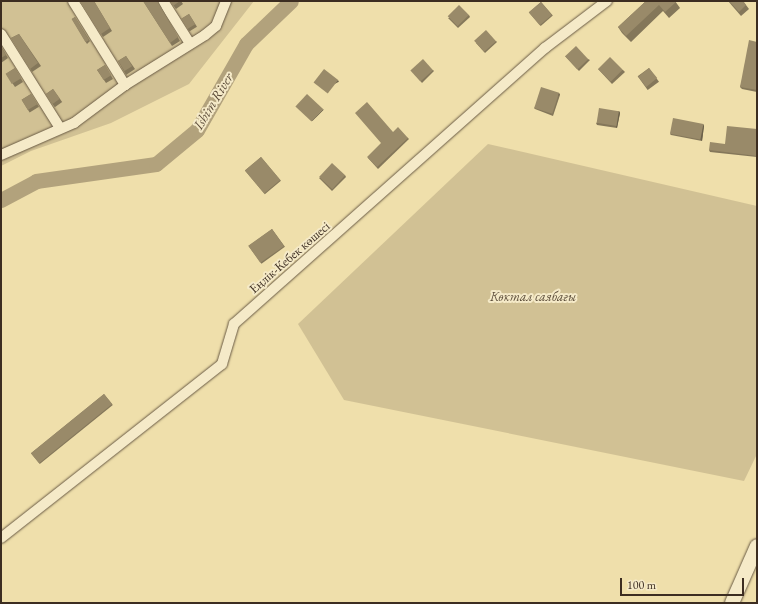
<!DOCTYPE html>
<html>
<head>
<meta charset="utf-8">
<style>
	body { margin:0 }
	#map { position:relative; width:758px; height:604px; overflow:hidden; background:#efdfab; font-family:"EB Garamond",serif }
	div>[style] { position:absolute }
	.green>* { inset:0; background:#d1c194 }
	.river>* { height:15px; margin:-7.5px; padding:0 7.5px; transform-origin:7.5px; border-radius:7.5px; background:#b2a27c }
	.roads { filter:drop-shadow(0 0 1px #695a44) drop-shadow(0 0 1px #695a44) }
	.street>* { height:10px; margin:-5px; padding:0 5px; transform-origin:5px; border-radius:5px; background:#f5eac8 }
	.secondary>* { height:14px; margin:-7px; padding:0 7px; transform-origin:7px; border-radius:7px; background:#f5eac8 }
	.wall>* { inset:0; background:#84775a; transform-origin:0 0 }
	.shaded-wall>* { inset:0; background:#6b614a; transform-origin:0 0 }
	.building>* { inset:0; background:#998a69; transform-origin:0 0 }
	span { translate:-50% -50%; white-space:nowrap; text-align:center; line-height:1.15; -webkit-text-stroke:4px #f5eac8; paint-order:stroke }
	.street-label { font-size:13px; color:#3c2d21 }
	.park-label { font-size:13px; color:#5a4b38; font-style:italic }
	.water-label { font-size:14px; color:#5a4a38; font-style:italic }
	.frame { position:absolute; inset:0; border:2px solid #3c2d21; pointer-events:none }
	.scale { position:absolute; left:620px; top:578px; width:124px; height:18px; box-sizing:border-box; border:2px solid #3c2d21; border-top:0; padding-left:5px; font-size:12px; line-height:14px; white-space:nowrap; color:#3c2d21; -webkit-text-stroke:3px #f5eac8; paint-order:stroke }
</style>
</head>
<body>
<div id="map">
	<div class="green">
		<div style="clip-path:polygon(1px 1px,254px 1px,189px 84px,111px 123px,31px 151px,1px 166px)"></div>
		<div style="clip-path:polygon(488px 144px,757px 206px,757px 454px,744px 481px,344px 400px,298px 324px)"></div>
	</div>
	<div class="river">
		<div style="left:1px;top:200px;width:40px;rotate:-28deg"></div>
		<div style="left:36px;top:181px;width:121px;rotate:-8.1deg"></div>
		<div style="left:156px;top:164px;width:53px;rotate:-39.7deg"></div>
		<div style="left:197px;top:130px;width:99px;rotate:-60.3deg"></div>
		<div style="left:246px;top:44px;width:62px;rotate:-43.7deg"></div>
	</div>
	<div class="roads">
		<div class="street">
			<div style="left:73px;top:1px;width:99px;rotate:58.2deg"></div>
			<div style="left:163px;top:1px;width:49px;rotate:57.6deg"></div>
			<div style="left:1px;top:34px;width:111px;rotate:57.9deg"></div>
			<div style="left:1px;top:155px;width:80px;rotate:-23.7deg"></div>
			<div style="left:74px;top:123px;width:64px;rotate:-36.7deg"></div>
			<div style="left:125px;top:85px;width:94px;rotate:-32deg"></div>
			<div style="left:205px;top:35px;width:14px;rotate:-39deg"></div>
			<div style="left:216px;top:26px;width:27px;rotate:-68deg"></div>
			<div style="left:1px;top:538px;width:281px;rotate:-38.2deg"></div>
			<div style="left:222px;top:364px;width:42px;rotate:-73.3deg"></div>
			<div style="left:234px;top:324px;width:416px;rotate:-41.6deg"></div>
			<div style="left:545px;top:48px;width:78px;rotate:-37.2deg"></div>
		</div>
		<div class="secondary">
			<div style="left:732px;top:603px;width:62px;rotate:-66.3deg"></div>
		</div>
	</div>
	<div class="wall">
		<div style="clip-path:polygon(79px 1px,94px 1px,112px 31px,103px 37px)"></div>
		<div style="clip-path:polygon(143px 1px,158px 1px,180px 41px,172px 46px)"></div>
		<div style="clip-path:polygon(170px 1px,181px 1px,183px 4px,176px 9px)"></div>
		<div style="clip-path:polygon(646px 1px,675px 1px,680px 8px,669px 18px,663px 11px,631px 42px,622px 33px,618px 27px)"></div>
		<div style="clip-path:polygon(728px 1px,743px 1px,749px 9px,741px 16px)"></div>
		<div style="left:541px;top:2px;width:18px;height:16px;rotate:49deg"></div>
		<div style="left:189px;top:14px;width:15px;height:9px;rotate:58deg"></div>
		<div style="clip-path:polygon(469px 15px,470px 17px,458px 28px,448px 18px)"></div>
		<div style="clip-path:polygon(75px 17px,90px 41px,87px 44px,72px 19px)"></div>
		<div style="clip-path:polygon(19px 34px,41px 66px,32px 72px,11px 38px)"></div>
		<div style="clip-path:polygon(496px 41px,497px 42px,485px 53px,476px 43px)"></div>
		<div style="clip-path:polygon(757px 42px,757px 92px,742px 89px,740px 87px)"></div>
		<div style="clip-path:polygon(1px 46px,8px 58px,1px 63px)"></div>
		<div style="clip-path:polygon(126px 56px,135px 69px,126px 75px,118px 61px)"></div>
		<div style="clip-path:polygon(565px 56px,588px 59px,590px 60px,579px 71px)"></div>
		<div style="clip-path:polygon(105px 65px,113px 79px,106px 83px,97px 70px)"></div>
		<div style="clip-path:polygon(15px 68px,23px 82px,15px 87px,6px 74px)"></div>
		<div style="left:649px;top:68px;width:17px;height:14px;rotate:54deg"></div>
		<div style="clip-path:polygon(598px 69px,623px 70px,625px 72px,612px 84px)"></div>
		<div style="clip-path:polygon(433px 70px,434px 71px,422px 83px,413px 72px)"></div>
		<div style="left:53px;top:89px;width:16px;height:9px;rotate:55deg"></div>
		<div style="clip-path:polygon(559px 93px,560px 95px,553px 116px,535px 109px,534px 108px)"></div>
		<div style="left:31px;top:94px;width:15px;height:11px;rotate:58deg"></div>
		<div style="clip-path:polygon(619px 111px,620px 113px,617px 128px,597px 125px,596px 123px)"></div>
		<div style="clip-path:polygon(703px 124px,704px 126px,702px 141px,671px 135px,670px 134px)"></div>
		<div style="clip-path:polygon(757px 129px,757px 157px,710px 152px,709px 150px,725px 144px)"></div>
		<div style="clip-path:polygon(393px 132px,408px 138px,409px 139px,378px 169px,368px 158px)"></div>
		<div style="left:261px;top:157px;width:31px;height:21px;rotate:50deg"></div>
		<div style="clip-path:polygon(345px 175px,346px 177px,332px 191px,319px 178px)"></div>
		<div style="left:272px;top:229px;width:22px;height:29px;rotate:54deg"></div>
		<div style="left:104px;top:394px;width:14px;height:94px;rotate:51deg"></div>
	</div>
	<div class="shaded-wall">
		<div style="left:338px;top:80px;width:2px;height:17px;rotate:63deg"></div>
		<div style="left:559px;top:93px;width:2px;height:22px;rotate:63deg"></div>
		<div style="left:323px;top:109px;width:1px;height:16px;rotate:45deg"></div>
		<div style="clip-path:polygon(619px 111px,620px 113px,617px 128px,616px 127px)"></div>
		<div style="clip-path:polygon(703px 124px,704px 126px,702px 141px,700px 139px)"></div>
	</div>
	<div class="building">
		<div style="clip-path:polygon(79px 1px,94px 1px,110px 28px,101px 34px)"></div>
		<div style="clip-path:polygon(143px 1px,157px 1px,178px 37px,170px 43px)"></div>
		<div style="clip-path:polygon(170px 1px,180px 1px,173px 6px)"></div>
		<div style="clip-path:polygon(646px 1px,675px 1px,676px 2px,665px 12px,659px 5px,626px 36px,618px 27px)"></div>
		<div style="clip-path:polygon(729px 1px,743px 1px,746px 5px,739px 12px)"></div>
		<div style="left:541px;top:2px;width:17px;height:16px;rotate:50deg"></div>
		<div style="left:459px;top:5px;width:14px;height:16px;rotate:45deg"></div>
		<div style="left:189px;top:14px;width:12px;height:9px;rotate:59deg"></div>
		<div style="left:75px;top:17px;width:27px;height:4px;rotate:59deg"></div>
		<div style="left:486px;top:30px;width:15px;height:16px;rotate:48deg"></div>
		<div style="clip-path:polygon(19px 34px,38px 63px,30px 69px,11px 38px)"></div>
		<div style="clip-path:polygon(749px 40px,757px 42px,757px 90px,740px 87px)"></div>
		<div style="left:576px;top:46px;width:18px;height:15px;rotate:47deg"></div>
		<div style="clip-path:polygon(1px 47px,6px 55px,1px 58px)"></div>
		<div style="left:126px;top:56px;width:12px;height:9px;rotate:59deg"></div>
		<div style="left:610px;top:57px;width:18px;height:17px;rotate:45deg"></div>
		<div style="left:423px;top:59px;width:15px;height:17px;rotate:48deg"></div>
		<div style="left:105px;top:65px;width:12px;height:9px;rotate:59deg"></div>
		<div style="left:15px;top:68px;width:12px;height:11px;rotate:59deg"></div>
		<div style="left:649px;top:68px;width:13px;height:14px;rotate:51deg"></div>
		<div style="left:324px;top:69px;width:18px;height:17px;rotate:38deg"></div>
		<div style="left:541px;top:87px;width:19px;height:22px;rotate:18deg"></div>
		<div style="left:53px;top:89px;width:12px;height:9px;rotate:55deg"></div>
		<div style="left:31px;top:94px;width:12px;height:11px;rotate:59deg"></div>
		<div style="left:307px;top:94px;width:22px;height:17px;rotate:43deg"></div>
		<div style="clip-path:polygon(367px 102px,393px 132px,398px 127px,408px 138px,377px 167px,367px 157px,381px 143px,355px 113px)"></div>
		<div style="left:599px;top:108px;width:20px;height:15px;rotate:9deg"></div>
		<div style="left:673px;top:118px;width:31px;height:16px;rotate:11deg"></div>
		<div style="clip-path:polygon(727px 126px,757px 129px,757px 156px,709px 150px,710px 142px,725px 144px)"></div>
		<div style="left:261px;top:157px;width:30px;height:21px;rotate:50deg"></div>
		<div style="left:332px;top:163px;width:18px;height:19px;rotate:43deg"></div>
		<div style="left:272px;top:229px;width:21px;height:29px;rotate:55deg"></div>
		<div style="left:104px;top:394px;width:13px;height:94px;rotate:51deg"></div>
	</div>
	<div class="street-label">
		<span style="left:290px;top:258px;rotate:-41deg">Еңлік-Кебек көшесі</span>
	</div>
	<div class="park-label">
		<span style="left:533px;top:297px">Көктал саябағы</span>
	</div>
	<div class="water-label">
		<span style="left:213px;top:101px;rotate:-59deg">Ishim River</span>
	</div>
	<div class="frame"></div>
	<div class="scale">100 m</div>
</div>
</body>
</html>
